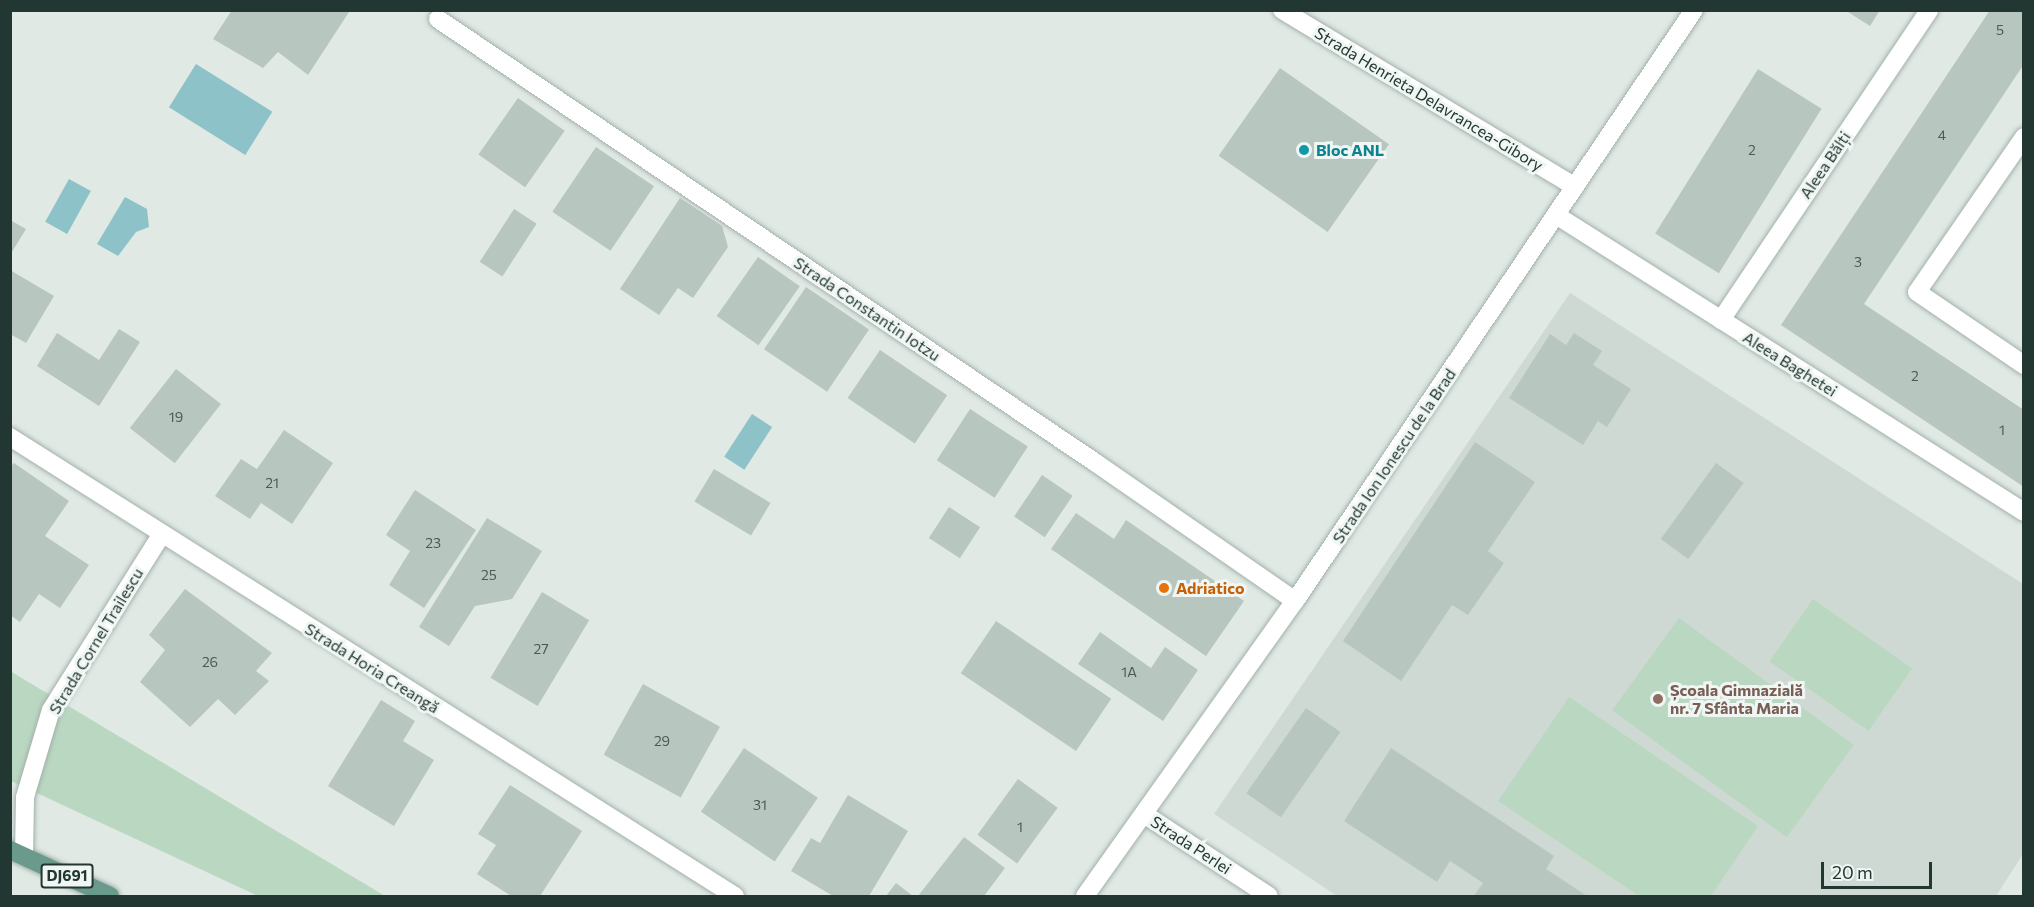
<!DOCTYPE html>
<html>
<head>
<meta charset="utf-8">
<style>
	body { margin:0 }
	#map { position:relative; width:2034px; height:907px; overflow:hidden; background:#e0e9e4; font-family:Commissioner,sans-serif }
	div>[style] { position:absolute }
	.built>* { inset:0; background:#ced9d3 }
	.green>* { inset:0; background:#bad8c1; transform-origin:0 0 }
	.water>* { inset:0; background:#8dc2c9; transform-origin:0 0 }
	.building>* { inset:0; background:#b8c6c0; transform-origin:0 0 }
	.roads { filter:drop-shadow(0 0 2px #a3b0ab) drop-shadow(0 0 2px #a3b0ab) }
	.service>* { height:18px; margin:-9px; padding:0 9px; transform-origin:9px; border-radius:9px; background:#fff }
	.minor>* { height:18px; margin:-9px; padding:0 9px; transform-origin:9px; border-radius:9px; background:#fff }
	.tertiary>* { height:18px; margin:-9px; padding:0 9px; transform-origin:9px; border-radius:9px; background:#fff }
	.primary>* { height:18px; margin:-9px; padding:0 9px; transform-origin:9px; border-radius:9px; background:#699a8c }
	.dots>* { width:16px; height:16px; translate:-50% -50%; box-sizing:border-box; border:3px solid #f0f6f3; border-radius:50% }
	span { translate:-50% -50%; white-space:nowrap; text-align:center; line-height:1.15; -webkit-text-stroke:6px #f0f6f3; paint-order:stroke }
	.number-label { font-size:14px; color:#485b55 }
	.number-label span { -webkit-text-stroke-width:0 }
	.shield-label span { padding:2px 4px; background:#f0f6f3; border:2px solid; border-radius:4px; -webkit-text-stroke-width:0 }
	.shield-label { font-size:15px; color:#223731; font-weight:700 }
	.street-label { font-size:16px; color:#223731 }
	.culture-label { font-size:16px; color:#0d838f; font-weight:700 }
	.left { translate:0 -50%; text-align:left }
	.food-label { font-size:16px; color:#c56008; font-weight:700 }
	.education-label { font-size:16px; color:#785e54; font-weight:700 }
	.frame { position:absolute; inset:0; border:12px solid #223731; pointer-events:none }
	.scale { position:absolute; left:1821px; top:862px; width:111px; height:27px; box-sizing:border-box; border:3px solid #223731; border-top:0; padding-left:8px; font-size:18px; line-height:21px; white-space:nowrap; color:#223731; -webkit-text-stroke:4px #f0f6f3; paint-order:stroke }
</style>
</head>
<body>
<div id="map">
	<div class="built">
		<div style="clip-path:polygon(1570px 293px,2023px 584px,2023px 854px,1996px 896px,1337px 896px,1214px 814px)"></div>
	</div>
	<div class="green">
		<div style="left:1813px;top:599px;width:121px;height:76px;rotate:35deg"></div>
		<div style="left:1679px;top:618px;width:216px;height:114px;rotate:36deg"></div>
		<div style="clip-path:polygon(10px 671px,385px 896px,258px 896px,11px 781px)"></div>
		<div style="clip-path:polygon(1569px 697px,1758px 826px,1711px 896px,1639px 896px,1498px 801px)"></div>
	</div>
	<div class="water">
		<div style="left:196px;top:64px;width:90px;height:51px;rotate:32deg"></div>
		<div style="left:69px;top:179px;width:25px;height:49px;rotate:29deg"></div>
		<div style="clip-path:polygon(125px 197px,147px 209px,149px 227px,136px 232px,118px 256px,97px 244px)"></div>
		<div style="left:752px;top:414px;width:24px;height:51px;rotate:33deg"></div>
	</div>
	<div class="building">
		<div style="clip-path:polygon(232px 10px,347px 10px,349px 12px,308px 75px,278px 52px,263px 68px,213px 39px)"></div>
		<div style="clip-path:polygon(1845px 10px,1880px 10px,1870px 26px)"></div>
		<div style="clip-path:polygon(1990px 10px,2024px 10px,2024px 64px,1864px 304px,2024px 410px,2024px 487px,1781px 325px)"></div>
		<div style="left:1280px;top:68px;width:133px;height:107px;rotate:35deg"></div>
		<div style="left:1758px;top:69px;width:75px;height:194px;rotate:32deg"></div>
		<div style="left:518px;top:98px;width:57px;height:69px;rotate:35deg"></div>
		<div style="left:596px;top:147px;width:70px;height:78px;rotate:34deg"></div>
		<div style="clip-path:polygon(680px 198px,722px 226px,728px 247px,693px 298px,678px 288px,659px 315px,620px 289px)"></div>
		<div style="left:514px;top:209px;width:27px;height:63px;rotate:33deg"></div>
		<div style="clip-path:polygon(10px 220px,26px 229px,10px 255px)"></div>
		<div style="left:758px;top:257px;width:51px;height:72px;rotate:35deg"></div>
		<div style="clip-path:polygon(10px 270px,54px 296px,26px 343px,10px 334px)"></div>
		<div style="left:806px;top:287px;width:76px;height:75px;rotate:34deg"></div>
		<div style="clip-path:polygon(119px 329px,140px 342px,99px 406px,37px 366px,57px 333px,99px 360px)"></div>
		<div style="clip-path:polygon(1574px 333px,1602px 351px,1593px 365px,1631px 389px,1607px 427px,1598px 421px,1583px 445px,1509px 398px,1550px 334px,1566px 345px)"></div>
		<div style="left:880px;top:350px;width:81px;height:58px;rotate:34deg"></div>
		<div style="left:176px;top:369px;width:57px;height:75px;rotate:38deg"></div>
		<div style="left:970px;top:409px;width:69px;height:61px;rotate:33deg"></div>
		<div style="clip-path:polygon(284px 430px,333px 463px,292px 524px,261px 503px,250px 519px,215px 496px,241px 459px,257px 469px)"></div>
		<div style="clip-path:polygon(1475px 442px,1535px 482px,1488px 551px,1504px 563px,1468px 615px,1452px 605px,1401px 681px,1343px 641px)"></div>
		<div style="clip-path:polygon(14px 463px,69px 501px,45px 536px,89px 565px,60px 608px,39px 594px,20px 622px,10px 615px,10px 467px)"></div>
		<div style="left:1716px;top:463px;width:34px;height:94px;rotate:36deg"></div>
		<div style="left:714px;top:469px;width:66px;height:38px;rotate:31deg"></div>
		<div style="left:1042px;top:475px;width:37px;height:50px;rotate:34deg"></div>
		<div style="clip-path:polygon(415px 490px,476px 530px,424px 608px,389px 585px,410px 551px,386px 535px)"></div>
		<div style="left:949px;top:507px;width:37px;height:37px;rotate:33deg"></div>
		<div style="clip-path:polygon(1076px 513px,1114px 539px,1126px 520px,1244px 601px,1206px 656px,1051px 549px)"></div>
		<div style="clip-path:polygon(487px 518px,542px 551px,512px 599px,475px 606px,449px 646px,419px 627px)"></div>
		<div style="clip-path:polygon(185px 589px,272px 653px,256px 671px,269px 681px,235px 715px,218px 699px,190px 727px,140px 682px,165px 650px,149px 635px)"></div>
		<div style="left:542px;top:592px;width:55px;height:100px;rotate:31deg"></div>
		<div style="left:996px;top:621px;width:139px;height:63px;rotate:34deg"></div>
		<div style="clip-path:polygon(1100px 632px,1151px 668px,1165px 647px,1198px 670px,1163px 721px,1078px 664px)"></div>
		<div style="left:643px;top:684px;width:88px;height:81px;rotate:29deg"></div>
		<div style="clip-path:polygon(381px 700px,415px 721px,403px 741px,434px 760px,394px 826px,328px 786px)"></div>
		<div style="left:1306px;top:708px;width:42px;height:104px;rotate:35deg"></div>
		<div style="left:744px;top:748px;width:89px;height:77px;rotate:34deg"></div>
		<div style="clip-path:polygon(1391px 748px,1554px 856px,1546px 869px,1587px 896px,1474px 896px,1483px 883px,1450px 861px,1437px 882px,1344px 821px)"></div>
		<div style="left:1018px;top:779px;width:49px;height:69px;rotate:36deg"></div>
		<div style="clip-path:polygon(510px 785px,582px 831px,540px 896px,511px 896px,477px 874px,496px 845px,478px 834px)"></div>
		<div style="clip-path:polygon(848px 795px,908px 831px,869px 896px,833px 896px,791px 871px,811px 838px,820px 843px)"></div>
		<div style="clip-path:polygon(964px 837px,1005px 868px,984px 896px,918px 896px)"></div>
		<div style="clip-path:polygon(896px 883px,913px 896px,886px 896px)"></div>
	</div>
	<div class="roads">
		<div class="service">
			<div style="left:1282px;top:10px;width:342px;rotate:31.1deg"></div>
			<div style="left:438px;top:19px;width:794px;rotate:34.01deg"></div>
			<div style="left:2024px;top:137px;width:188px;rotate:124.6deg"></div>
			<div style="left:1917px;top:292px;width:130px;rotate:34.3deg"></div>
			<div style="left:1556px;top:215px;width:554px;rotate:32.4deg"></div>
			<div style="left:1721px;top:320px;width:373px;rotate:-56.1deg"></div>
		</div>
		<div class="minor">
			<div style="left:10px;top:437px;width:858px;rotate:32.34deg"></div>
			<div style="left:1096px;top:463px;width:242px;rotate:34.7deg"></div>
			<div style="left:1144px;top:814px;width:149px;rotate:33.3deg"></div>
			<div style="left:24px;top:856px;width:59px;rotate:-89deg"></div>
			<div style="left:25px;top:797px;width:91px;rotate:-73.4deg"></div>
			<div style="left:51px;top:710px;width:207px;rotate:-57.8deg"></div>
		</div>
		<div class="tertiary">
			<div style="left:1085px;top:896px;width:362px;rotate:-54.6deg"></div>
			<div style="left:1295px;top:601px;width:713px;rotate:-55.98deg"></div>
		</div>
		<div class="primary">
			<div style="left:10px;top:850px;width:110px;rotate:24.7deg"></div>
		</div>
	</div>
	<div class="dots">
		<div style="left:1304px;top:150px;background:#0f9aa8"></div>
		<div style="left:1164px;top:588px;background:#e8710a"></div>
		<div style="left:1658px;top:699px;background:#8d6e63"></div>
	</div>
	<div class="number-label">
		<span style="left:2000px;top:30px">5</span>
		<span style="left:1942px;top:135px">4</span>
		<span style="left:1752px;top:150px">2</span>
		<span style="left:1858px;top:262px">3</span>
		<span style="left:1915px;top:376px">2</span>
		<span style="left:176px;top:417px">19</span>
		<span style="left:2002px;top:430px">1</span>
		<span style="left:272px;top:483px">21</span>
		<span style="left:433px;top:543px">23</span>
		<span style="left:489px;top:575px">25</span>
		<span style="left:541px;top:649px">27</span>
		<span style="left:210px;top:662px">26</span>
		<span style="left:1129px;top:672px">1A</span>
		<span style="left:662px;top:741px">29</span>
		<span style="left:760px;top:805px">31</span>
		<span style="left:1020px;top:827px">1</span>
	</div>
	<div class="shield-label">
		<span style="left:67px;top:876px">DJ691</span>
	</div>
	<div class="street-label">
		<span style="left:1429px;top:99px;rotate:31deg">Strada Henrieta Delavrancea-Gibory</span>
		<span style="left:1825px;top:165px;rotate:-56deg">Aleea Bălți</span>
		<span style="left:867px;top:309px;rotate:34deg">Strada Constantin Iotzu</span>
		<span style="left:1790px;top:364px;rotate:32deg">Aleea Baghetei</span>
		<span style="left:1394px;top:456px;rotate:-56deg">Strada Ion Ionescu de la Brad</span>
		<span style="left:96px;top:641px;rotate:-59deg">Strada Cornel Trailescu</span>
		<span style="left:372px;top:668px;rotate:32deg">Strada Horia Creangă</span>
		<span style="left:1191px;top:845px;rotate:33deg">Strada Perlei</span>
	</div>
	<div class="culture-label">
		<span class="left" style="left:1316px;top:150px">Bloc ANL</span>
	</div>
	<div class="food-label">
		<span class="left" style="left:1176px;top:588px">Adriatico</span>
	</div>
	<div class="education-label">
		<span class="left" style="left:1670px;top:699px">Școala Gimnazială<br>nr. 7 Sfânta Maria</span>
	</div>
	<div class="frame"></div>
	<div class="scale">20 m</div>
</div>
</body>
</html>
